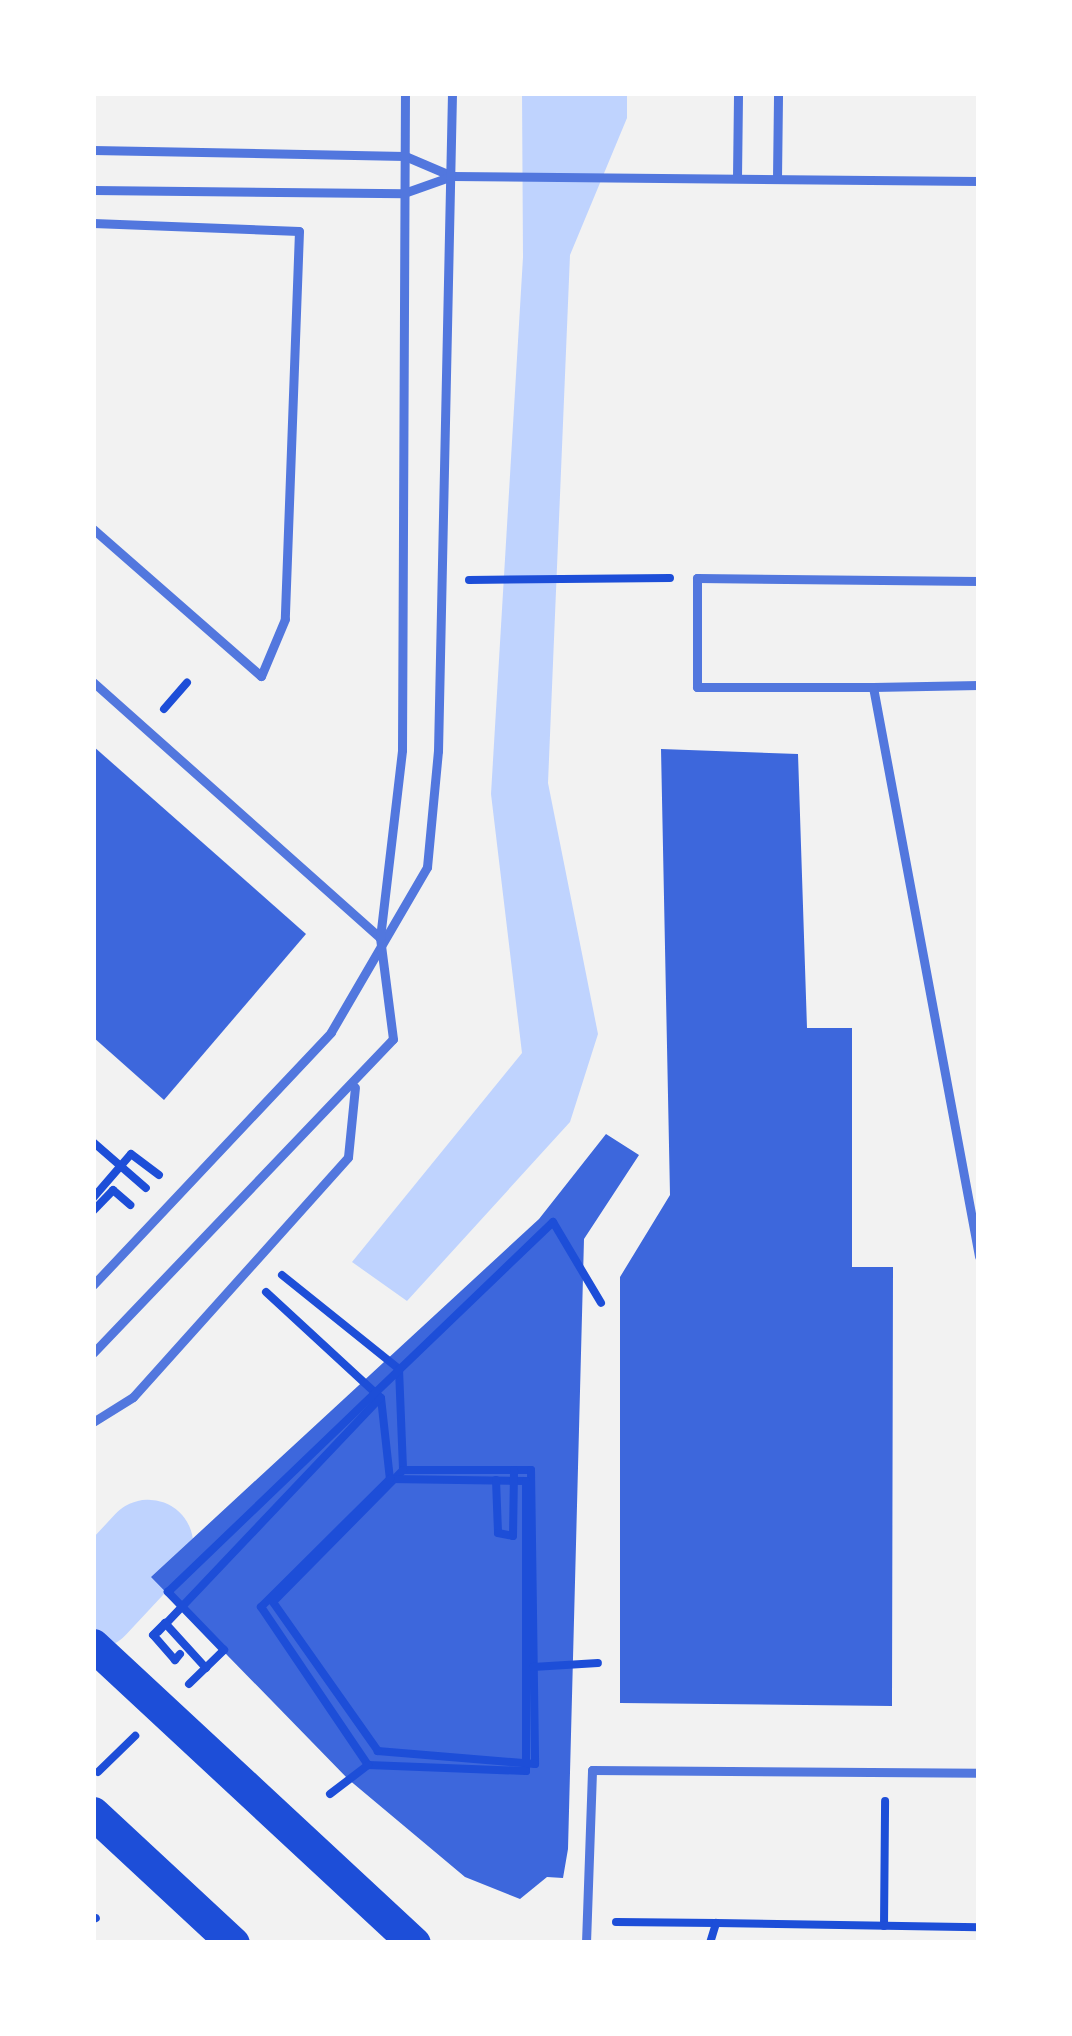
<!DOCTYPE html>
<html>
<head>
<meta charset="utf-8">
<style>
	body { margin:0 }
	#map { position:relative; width:1072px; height:2036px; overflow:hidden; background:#f2f2f2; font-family:"Exo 2",sans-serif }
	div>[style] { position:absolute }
	.water>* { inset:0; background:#bfd3fe }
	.river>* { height:90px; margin:-45px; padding:0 45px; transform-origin:45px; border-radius:45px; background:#bfd3fe }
	.building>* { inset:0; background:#3d67dc }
	.path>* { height:8px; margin:-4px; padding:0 4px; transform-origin:4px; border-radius:4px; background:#1d4ed8 }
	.service>* { height:9px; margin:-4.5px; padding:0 4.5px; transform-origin:4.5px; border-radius:4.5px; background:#5277de }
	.trunk>* { height:33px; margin:-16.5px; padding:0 16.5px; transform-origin:16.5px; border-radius:16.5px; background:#1d4ed8 }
	span { translate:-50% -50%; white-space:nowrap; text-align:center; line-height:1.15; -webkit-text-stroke:12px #fff; paint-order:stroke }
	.frame { position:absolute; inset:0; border:96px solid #fff; pointer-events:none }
</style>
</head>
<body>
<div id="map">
	<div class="water">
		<div style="clip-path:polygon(522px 93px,627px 93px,627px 118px,570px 255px,548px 783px,598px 1034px,570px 1122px,407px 1301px,352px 1262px,522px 1053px,491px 794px,523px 257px)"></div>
	</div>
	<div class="river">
		<div style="left:93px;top:1604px;width:81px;rotate:-47deg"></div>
	</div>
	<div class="building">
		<div style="clip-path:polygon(93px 746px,306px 934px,164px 1100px,93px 1037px)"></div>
		<div style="clip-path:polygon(661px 749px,798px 754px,807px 1028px,852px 1028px,852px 1267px,893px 1267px,892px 1706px,620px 1703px,620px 1277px,670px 1195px)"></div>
		<div style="clip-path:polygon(606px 1134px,639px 1155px,584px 1239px,568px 1849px,563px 1878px,547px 1877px,520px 1899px,465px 1877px,348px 1779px,151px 1577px,539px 1219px)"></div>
	</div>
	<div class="path">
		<div style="left:469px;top:580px;width:201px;rotate:-0.6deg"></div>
		<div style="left:164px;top:709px;width:35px;rotate:-49deg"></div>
		<div style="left:93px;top:1142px;width:70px;rotate:41deg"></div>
		<div style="left:93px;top:1198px;width:58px;rotate:-49.2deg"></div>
		<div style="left:131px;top:1154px;width:35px;rotate:37deg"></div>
		<div style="left:93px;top:1211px;width:29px;rotate:-46deg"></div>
		<div style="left:113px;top:1190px;width:23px;rotate:41deg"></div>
		<div style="left:282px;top:1275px;width:150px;rotate:38.8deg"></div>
		<div style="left:399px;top:1369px;width:101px;rotate:87.7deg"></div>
		<div style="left:266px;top:1292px;width:156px;rotate:42.7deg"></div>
		<div style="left:381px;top:1398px;width:81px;rotate:83.7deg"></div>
		<div style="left:403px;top:1470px;width:128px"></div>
		<div style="left:531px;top:1470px;width:294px;rotate:89.2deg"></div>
		<div style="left:535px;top:1764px;width:158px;rotate:-175.3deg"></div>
		<div style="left:378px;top:1751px;width:182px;rotate:-125.2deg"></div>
		<div style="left:273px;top:1602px;width:185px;rotate:-45.4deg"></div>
		<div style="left:390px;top:1479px;width:136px;rotate:0.8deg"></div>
		<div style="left:526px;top:1481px;width:290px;rotate:90deg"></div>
		<div style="left:526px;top:1771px;width:158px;rotate:-177.8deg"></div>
		<div style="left:368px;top:1765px;width:191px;rotate:-124.1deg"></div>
		<div style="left:261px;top:1607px;width:182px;rotate:-44.8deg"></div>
		<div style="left:496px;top:1480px;width:53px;rotate:87.8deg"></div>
		<div style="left:498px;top:1533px;width:15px;rotate:11deg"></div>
		<div style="left:513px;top:1536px;width:66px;rotate:-89.1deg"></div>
		<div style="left:158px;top:1632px;width:323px;rotate:-46.5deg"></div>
		<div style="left:180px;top:1654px;width:8px;rotate:130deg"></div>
		<div style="left:175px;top:1660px;width:33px;rotate:-131deg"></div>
		<div style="left:153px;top:1635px;width:17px;rotate:-45deg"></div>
		<div style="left:165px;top:1623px;width:61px;rotate:47.7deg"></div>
		<div style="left:533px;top:1667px;width:65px;rotate:-3.5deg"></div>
		<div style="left:189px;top:1684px;width:49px;rotate:-44.2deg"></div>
		<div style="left:224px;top:1650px;width:81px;rotate:-134deg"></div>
		<div style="left:168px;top:1592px;width:534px;rotate:-43.86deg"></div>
		<div style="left:553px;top:1222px;width:94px;rotate:59.3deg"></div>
		<div style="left:98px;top:1772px;width:52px;rotate:-44.2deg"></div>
		<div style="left:330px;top:1794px;width:48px;rotate:-37.3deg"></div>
		<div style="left:93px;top:1919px;width:3px;rotate:-18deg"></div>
		<div style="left:616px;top:1922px;width:100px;rotate:0.6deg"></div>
		<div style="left:884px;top:1926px;width:125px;rotate:-89.5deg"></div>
		<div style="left:710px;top:1943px;width:21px;rotate:-73deg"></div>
		<div style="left:716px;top:1923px;width:263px;rotate:0.9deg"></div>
	</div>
	<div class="service">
		<div style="left:93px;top:150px;width:312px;rotate:1.1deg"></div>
		<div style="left:405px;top:156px;width:51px;rotate:23.1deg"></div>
		<div style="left:737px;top:178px;width:85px;rotate:-89.3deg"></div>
		<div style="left:777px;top:179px;width:86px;rotate:-89.3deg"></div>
		<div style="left:93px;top:190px;width:311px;rotate:0.6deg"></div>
		<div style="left:404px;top:193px;width:51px;rotate:-19.5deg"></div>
		<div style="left:452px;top:176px;width:527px;rotate:0.54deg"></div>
		<div style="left:93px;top:223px;width:206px;rotate:2.2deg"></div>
		<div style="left:299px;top:231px;width:388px;rotate:92.1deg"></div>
		<div style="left:285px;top:619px;width:62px;rotate:112.8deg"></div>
		<div style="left:261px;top:676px;width:223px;rotate:-138.8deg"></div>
		<div style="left:93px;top:682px;width:385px;rotate:41.7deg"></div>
		<div style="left:979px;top:685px;width:106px;rotate:178.9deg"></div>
		<div style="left:873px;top:687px;width:579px;rotate:79.45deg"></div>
		<div style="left:873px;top:687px;width:176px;rotate:180deg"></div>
		<div style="left:697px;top:687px;width:109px;rotate:-90deg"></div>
		<div style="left:697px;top:578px;width:282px;rotate:0.6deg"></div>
		<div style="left:93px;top:1285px;width:347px;rotate:-46.7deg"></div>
		<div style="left:331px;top:1032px;width:191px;rotate:-59.8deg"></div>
		<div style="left:427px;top:867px;width:117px;rotate:-84.6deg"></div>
		<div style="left:438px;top:751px;width:658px;rotate:-88.78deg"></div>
		<div style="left:93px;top:1353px;width:434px;rotate:-46.3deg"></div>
		<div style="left:393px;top:1039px;width:102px;rotate:-97.3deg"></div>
		<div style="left:380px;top:938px;width:189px;rotate:-83.3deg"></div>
		<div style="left:402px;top:750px;width:657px;rotate:-89.74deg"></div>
		<div style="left:93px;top:1422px;width:47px;rotate:-32deg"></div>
		<div style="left:133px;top:1397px;width:322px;rotate:-48.1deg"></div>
		<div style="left:348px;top:1157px;width:70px;rotate:-84.3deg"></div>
		<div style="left:586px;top:1943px;width:173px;rotate:-88deg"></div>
		<div style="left:592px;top:1770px;width:387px;rotate:0.4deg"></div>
	</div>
	<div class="trunk">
		<div style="left:93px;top:1645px;width:438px;rotate:42.9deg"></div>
		<div style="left:93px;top:1813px;width:191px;rotate:42.9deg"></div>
	</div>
	<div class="frame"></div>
</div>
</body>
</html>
